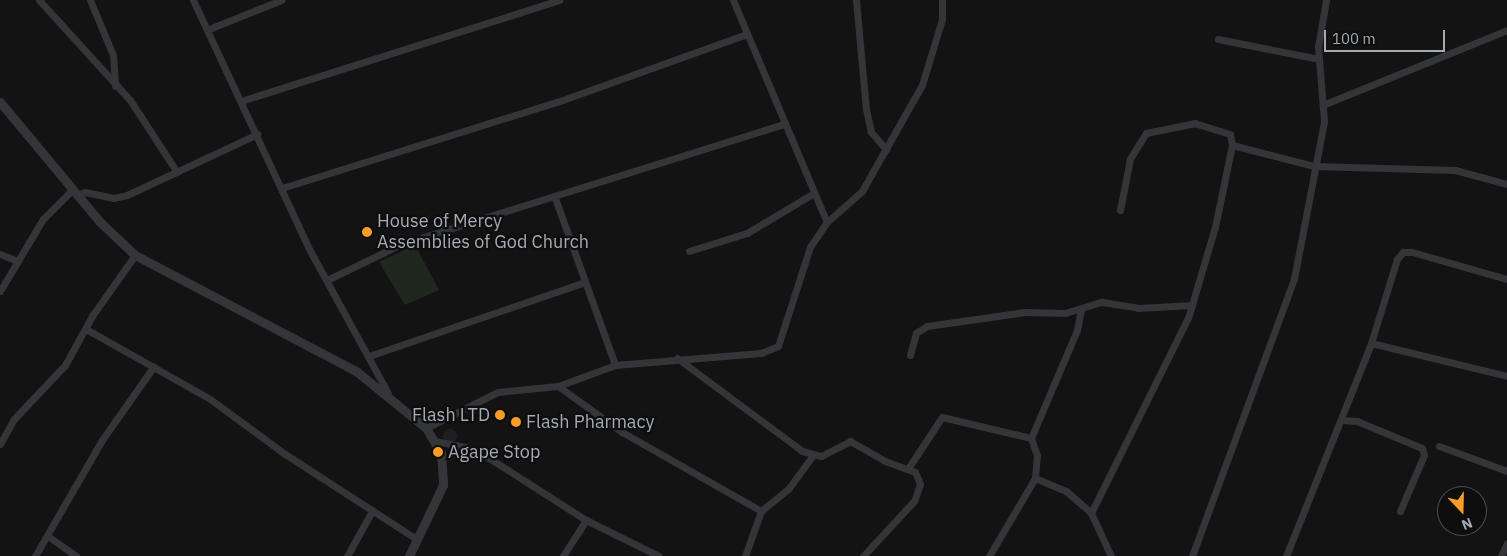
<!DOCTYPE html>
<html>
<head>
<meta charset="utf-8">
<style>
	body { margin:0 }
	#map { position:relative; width:1507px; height:556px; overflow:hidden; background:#131314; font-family:"IBM Plex Sans",sans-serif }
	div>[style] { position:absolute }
	.built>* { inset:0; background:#1f1f21 }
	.round { border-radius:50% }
	.green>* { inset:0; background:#1f271f }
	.minor>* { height:7px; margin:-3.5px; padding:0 3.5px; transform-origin:3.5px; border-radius:3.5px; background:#343539 }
	.tertiary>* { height:9px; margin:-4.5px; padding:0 4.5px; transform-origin:4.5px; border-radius:4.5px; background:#343539 }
	.dots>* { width:14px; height:14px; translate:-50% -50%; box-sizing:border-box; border:2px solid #0e0e0f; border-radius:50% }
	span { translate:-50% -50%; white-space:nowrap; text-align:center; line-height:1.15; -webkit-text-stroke:4.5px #0e0e0f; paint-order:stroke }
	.poi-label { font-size:18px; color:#a4abb5 }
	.left { translate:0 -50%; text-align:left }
	.right { translate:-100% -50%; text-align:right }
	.north { position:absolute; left:1437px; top:486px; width:50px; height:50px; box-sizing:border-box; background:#0e0e0f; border:1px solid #4a4d51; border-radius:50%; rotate:159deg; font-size:14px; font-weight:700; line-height:20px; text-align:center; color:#a4abb5 }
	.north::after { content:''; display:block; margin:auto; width:18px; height:22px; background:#f79d28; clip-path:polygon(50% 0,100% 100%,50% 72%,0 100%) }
	.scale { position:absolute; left:1324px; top:30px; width:121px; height:22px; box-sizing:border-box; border:2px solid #a4abb5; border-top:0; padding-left:6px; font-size:15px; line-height:18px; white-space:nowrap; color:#a4abb5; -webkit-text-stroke:4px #0e0e0f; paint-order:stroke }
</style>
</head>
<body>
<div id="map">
	<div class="built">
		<div class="round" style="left:443px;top:429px;width:14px;height:14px"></div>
	</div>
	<div class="green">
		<div style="clip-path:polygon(415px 245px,439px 290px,405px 305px,379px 262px)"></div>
	</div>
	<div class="minor">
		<div style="left:39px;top:0;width:135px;rotate:47.7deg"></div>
		<div style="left:130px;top:100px;width:86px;rotate:56.9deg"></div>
		<div style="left:90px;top:0;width:60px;rotate:67.3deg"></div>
		<div style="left:113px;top:55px;width:31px;rotate:86deg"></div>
		<div style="left:193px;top:0;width:272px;rotate:65deg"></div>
		<div style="left:308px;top:247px;width:166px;rotate:61.3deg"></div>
		<div style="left:733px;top:0;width:241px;rotate:67.1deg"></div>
		<div style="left:856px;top:0;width:109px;rotate:84.8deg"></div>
		<div style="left:866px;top:109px;width:24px;rotate:78deg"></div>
		<div style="left:871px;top:132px;width:23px;rotate:49deg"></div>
		<div style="left:209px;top:29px;width:78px;rotate:-21.9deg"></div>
		<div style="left:1218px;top:39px;width:103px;rotate:11.2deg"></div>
		<div style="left:241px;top:101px;width:334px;rotate:-17.6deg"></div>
		<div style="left:1325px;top:104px;width:196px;rotate:-22.1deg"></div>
		<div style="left:1232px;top:145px;width:85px;rotate:14.4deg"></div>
		<div style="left:1314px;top:166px;width:141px;rotate:1.6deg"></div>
		<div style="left:1455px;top:170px;width:54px;rotate:15.1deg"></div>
		<div style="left:282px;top:188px;width:288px;rotate:-17.4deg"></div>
		<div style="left:557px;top:102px;width:202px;rotate:-19.7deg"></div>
		<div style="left:76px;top:195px;width:9px;rotate:-18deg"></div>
		<div style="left:85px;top:192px;width:29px;rotate:12deg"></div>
		<div style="left:113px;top:198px;width:14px;rotate:-12deg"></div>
		<div style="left:127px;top:195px;width:144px;rotate:-25.1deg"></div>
		<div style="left:555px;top:198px;width:177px;rotate:70.2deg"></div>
		<div style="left:689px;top:251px;width:61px;rotate:-17.2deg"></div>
		<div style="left:747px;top:233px;width:78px;rotate:-30.8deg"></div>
		<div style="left:0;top:254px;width:16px;rotate:22deg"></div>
		<div style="left:327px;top:280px;width:82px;rotate:-25.9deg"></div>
		<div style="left:401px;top:244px;width:401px;rotate:-17.4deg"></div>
		<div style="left:0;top:291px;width:84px;rotate:-59.2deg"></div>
		<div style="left:43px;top:219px;width:41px;rotate:-45deg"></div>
		<div style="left:86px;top:329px;width:142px;rotate:29.4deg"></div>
		<div style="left:210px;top:399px;width:93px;rotate:36.3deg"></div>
		<div style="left:285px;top:454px;width:158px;rotate:32.9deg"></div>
		<div style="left:1371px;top:343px;width:140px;rotate:13.6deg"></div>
		<div style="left:910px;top:355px;width:23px;rotate:-75deg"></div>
		<div style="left:916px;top:333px;width:13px;rotate:-32deg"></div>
		<div style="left:927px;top:326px;width:99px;rotate:-8.1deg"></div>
		<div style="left:1025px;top:312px;width:40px;rotate:1.4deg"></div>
		<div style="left:1065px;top:313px;width:39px;rotate:-17deg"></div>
		<div style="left:1102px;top:302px;width:36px;rotate:9deg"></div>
		<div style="left:1138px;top:308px;width:54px;rotate:-3.2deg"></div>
		<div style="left:369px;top:356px;width:228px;rotate:-18.9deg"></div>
		<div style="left:677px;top:358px;width:156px;rotate:36.6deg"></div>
		<div style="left:802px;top:451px;width:20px;rotate:15deg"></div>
		<div style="left:821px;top:456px;width:33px;rotate:-27deg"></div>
		<div style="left:850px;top:441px;width:40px;rotate:29.7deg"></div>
		<div style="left:885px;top:461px;width:32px;rotate:20deg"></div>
		<div style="left:915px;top:472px;width:13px;rotate:67deg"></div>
		<div style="left:920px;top:484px;width:18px;rotate:109deg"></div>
		<div style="left:914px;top:501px;width:75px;rotate:132.8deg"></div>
		<div style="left:558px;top:386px;width:79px;rotate:35.7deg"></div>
		<div style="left:622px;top:432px;width:160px;rotate:29.6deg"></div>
		<div style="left:1341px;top:420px;width:16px;rotate:4deg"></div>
		<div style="left:1357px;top:421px;width:70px;rotate:22.6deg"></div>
		<div style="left:1422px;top:448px;width:7px;rotate:74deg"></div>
		<div style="left:1424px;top:455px;width:61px;rotate:113.2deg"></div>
		<div style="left:426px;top:428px;width:80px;rotate:-26.6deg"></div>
		<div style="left:498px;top:392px;width:60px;rotate:-5.7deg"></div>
		<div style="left:558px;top:386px;width:61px;rotate:-20.2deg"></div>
		<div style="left:615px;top:365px;width:146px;rotate:-4.7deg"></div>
		<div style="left:761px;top:353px;width:18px;rotate:-22deg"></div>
		<div style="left:778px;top:346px;width:104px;rotate:-72.1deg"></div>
		<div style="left:810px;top:247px;width:30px;rotate:-56deg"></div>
		<div style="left:827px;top:222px;width:47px;rotate:-41.5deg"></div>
		<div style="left:862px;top:191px;width:122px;rotate:-60.5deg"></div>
		<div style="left:922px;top:85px;width:69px;rotate:-73.1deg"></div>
		<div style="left:942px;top:19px;width:19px;rotate:-90deg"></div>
		<div style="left:1031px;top:438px;width:117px;rotate:-66.9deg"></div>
		<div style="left:1077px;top:330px;width:21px;rotate:-79deg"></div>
		<div style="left:435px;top:441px;width:32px;rotate:11deg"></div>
		<div style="left:466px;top:447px;width:25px;rotate:26deg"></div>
		<div style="left:489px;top:458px;width:115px;rotate:32.6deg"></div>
		<div style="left:586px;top:520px;width:81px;rotate:26.3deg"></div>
		<div style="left:0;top:444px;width:29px;rotate:-61deg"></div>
		<div style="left:14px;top:419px;width:74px;rotate:-46.6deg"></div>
		<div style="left:65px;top:365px;width:56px;rotate:-61.1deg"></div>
		<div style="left:92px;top:316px;width:75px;rotate:-54.8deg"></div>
		<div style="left:1439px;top:446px;width:72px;rotate:20.2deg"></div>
		<div style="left:909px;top:467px;width:60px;rotate:-56.6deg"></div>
		<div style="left:942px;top:417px;width:91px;rotate:13.3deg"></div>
		<div style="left:1031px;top:438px;width:18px;rotate:71deg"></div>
		<div style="left:1037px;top:455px;width:23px;rotate:95deg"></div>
		<div style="left:1035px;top:478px;width:91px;rotate:120.5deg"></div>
		<div style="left:1035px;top:478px;width:34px;rotate:23deg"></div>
		<div style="left:1066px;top:491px;width:33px;rotate:41deg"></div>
		<div style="left:1091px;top:513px;width:47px;rotate:65.1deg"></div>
		<div style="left:1091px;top:513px;width:218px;rotate:-63.6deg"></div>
		<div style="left:1188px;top:318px;width:95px;rotate:-73.5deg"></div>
		<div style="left:1215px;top:227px;width:84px;rotate:-78.3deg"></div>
		<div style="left:1232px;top:145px;width:11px;rotate:-100deg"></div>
		<div style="left:1230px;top:134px;width:37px;rotate:-163deg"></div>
		<div style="left:1195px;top:123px;width:50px;rotate:168.5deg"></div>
		<div style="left:1146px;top:133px;width:31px;rotate:122deg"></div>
		<div style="left:1130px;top:159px;width:52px;rotate:101.1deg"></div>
		<div style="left:49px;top:537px;width:33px;rotate:35deg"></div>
		<div style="left:35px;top:556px;width:134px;rotate:-60deg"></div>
		<div style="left:102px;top:440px;width:90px;rotate:-54.9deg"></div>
		<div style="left:347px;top:556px;width:51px;rotate:-60.9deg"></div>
		<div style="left:563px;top:556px;width:43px;rotate:-57.4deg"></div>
		<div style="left:745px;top:556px;width:48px;rotate:-70.4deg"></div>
		<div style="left:761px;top:511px;width:36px;rotate:-39deg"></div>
		<div style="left:789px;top:488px;width:39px;rotate:-54deg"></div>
		<div style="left:1192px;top:556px;width:295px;rotate:-69.8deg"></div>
		<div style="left:1294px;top:279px;width:161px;rotate:-79.2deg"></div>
		<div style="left:1324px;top:121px;width:74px;rotate:-94.6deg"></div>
		<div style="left:1318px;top:47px;width:48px;rotate:-80.3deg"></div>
		<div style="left:1286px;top:556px;width:229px;rotate:-68.2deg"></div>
		<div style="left:1371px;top:343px;width:88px;rotate:-72.8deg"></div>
		<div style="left:1397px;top:259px;width:9px;rotate:-49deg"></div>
		<div style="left:1403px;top:252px;width:9px"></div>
		<div style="left:1412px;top:252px;width:99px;rotate:15.9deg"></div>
		<div style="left:1501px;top:556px;width:14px;rotate:-65deg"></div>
	</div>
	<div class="tertiary">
		<div style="left:0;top:102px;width:156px;rotate:50.2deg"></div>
		<div style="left:100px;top:222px;width:48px;rotate:43.3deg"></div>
		<div style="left:135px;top:255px;width:250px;rotate:27.7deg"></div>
		<div style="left:356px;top:371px;width:90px;rotate:39.2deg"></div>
		<div style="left:426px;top:428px;width:29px;rotate:59deg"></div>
		<div style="left:441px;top:453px;width:32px;rotate:86deg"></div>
		<div style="left:443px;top:485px;width:79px;rotate:115.6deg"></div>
	</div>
	<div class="dots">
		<div style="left:367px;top:232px;background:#f79d28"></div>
		<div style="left:500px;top:415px;background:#f79d28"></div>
		<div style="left:516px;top:422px;background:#f79d28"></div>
		<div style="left:438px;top:452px;background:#f79d28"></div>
	</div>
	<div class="poi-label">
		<span class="left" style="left:377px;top:232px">House of Mercy<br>Assemblies of God Church</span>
		<span class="right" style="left:490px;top:415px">Flash LTD</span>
		<span class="left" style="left:526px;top:422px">Flash Pharmacy</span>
		<span class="left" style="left:448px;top:452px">Agape Stop</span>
	</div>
	<div class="north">N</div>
	<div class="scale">100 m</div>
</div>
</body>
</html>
